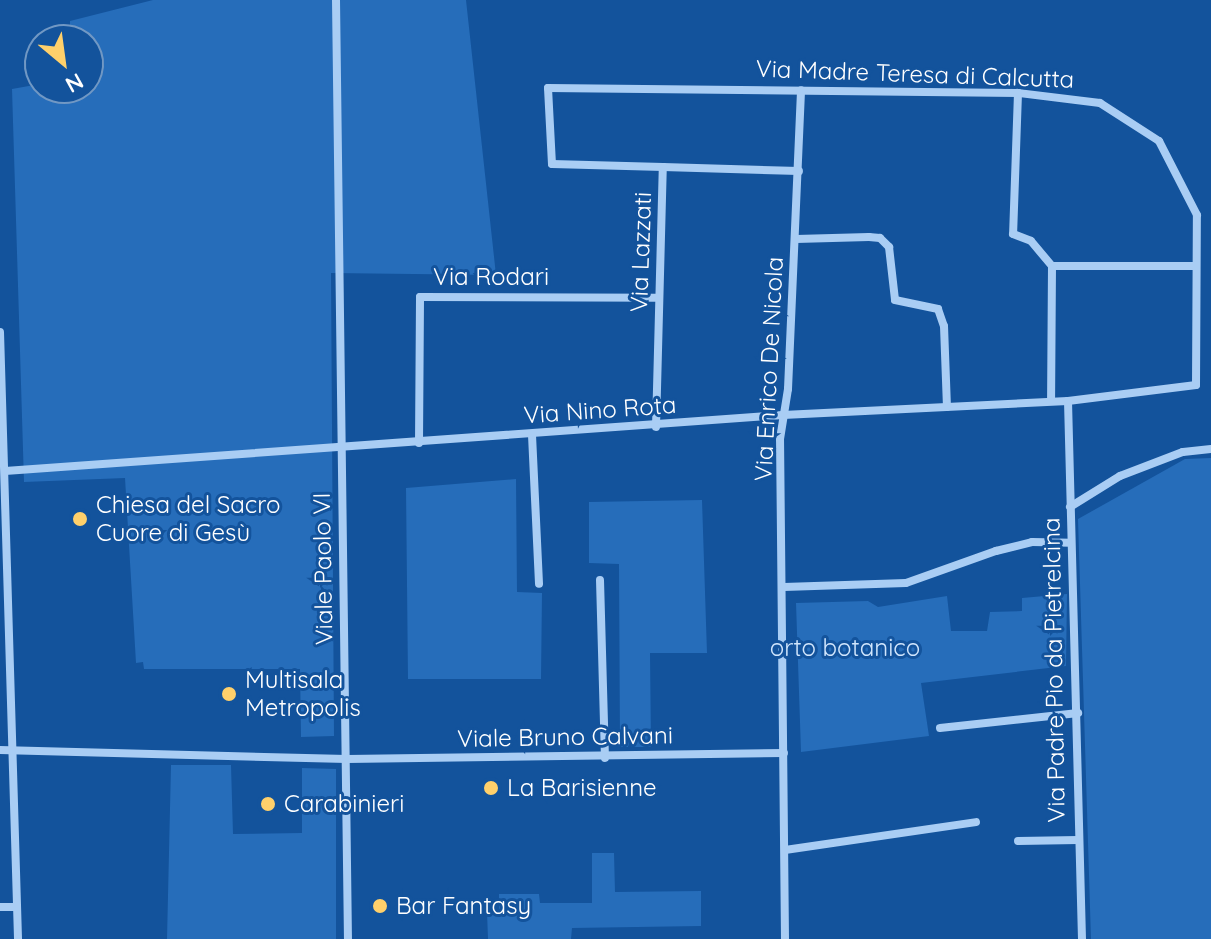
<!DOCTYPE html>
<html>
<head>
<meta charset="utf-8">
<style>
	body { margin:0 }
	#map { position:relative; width:1211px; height:939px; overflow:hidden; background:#13539c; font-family:Quicksand,sans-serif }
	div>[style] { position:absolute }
	.green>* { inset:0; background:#266dba }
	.street>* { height:8px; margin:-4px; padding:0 4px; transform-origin:4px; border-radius:4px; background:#a9cdf4 }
	.dots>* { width:22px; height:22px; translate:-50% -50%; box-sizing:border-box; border:4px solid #13539c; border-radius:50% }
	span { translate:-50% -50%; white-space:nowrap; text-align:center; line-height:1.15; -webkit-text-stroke:6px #13539c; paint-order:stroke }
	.street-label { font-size:24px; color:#fff }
	.poi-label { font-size:24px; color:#fff }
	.left { translate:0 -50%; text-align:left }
	.park-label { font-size:24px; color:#d1e6fd }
	.north { position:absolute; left:24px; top:24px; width:80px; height:80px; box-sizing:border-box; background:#13539c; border:2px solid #7198c4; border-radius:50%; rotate:151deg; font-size:22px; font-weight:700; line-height:32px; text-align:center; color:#fff }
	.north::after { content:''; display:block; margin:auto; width:28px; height:36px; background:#ffd06b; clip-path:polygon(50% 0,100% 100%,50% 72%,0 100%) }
</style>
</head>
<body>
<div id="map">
	<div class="green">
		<div style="clip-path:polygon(153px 0,466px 0,496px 275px,331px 273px,334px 736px,301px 737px,300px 669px,144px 669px,143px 662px,136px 663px,125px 478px,24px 482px,12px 89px,40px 84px,40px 88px,88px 88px,88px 40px,70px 40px,70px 21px)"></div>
		<div style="clip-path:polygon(1211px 458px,1211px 939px,1091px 939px,1078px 519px,1185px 459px)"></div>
		<div style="clip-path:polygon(516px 479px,517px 592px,542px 593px,541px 679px,408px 679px,406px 488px)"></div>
		<div style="clip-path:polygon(702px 500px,707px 653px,650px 653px,651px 747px,620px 747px,619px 564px,589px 563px,589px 502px)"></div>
		<div style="clip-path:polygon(1067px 594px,1066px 666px,921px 683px,929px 736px,801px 752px,796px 603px,868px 601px,878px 607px,947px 596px,951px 631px,987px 631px,990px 612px,1022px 611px,1022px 598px)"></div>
		<div style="clip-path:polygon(171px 765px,231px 765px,233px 834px,302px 833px,302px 768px,336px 769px,336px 939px,167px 939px)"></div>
		<div style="clip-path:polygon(592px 853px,614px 853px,615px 892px,701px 891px,701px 926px,572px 928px,571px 939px,488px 939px,487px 912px,499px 912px,499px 894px,539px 894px,540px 903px,592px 903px)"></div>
	</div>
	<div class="street">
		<div style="left:336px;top:0;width:939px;rotate:89.27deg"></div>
		<div style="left:1018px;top:93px;width:141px;rotate:92deg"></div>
		<div style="left:1013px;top:234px;width:19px;rotate:21deg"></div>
		<div style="left:1031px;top:241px;width:33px;rotate:50deg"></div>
		<div style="left:1052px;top:266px;width:134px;rotate:90.4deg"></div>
		<div style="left:796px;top:239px;width:73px;rotate:-1.6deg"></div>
		<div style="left:869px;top:237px;width:11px;rotate:5deg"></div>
		<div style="left:880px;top:238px;width:13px;rotate:45deg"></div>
		<div style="left:889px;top:247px;width:53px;rotate:83.5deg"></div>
		<div style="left:895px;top:300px;width:44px;rotate:11.8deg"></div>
		<div style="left:938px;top:309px;width:18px;rotate:71deg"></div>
		<div style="left:944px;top:326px;width:81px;rotate:87.9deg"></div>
		<div style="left:1052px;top:266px;width:144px"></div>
		<div style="left:0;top:332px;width:607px;rotate:88.3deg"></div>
		<div style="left:1068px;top:401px;width:538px;rotate:88.51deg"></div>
		<div style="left:656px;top:427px;width:260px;rotate:-88.5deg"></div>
		<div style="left:663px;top:167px;width:136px;rotate:1.7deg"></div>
		<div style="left:532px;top:435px;width:149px;rotate:87.3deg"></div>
		<div style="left:419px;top:443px;width:146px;rotate:-89.6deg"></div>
		<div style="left:420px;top:297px;width:239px;rotate:0.2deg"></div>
		<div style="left:5px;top:471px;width:780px;rotate:-4.12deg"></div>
		<div style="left:783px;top:415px;width:285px;rotate:-2.8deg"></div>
		<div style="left:1068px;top:401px;width:129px;rotate:-7.1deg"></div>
		<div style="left:1196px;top:385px;width:170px;rotate:-89.7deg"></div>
		<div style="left:1197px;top:215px;width:83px;rotate:-117.2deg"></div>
		<div style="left:1159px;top:141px;width:70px;rotate:-147.2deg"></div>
		<div style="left:1100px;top:103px;width:83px;rotate:-173deg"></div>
		<div style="left:1018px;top:93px;width:470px;rotate:-179.4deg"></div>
		<div style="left:548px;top:88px;width:76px;rotate:87deg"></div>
		<div style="left:552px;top:164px;width:111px;rotate:1.5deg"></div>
		<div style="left:1070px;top:507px;width:59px;rotate:-31.8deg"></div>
		<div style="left:1120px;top:476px;width:67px;rotate:-20.9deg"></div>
		<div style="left:1183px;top:452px;width:28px;rotate:-6deg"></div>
		<div style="left:600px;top:580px;width:178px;rotate:88.4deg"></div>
		<div style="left:784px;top:587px;width:122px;rotate:-1.9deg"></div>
		<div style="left:906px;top:583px;width:96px;rotate:-19.6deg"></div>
		<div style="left:996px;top:551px;width:37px;rotate:-14deg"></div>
		<div style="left:1032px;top:542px;width:39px;rotate:1deg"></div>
		<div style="left:940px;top:728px;width:139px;rotate:-6.2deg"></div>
		<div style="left:0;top:750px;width:347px;rotate:1.5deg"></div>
		<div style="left:347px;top:759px;width:437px;rotate:-0.8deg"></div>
		<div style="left:1018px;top:841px;width:60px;rotate:-1deg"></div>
		<div style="left:785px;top:850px;width:193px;rotate:-8.3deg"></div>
		<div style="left:0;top:907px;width:17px"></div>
		<div style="left:785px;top:939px;width:500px;rotate:-90.57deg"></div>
		<div style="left:780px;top:439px;width:51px;rotate:-80.9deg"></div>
		<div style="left:788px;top:389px;width:299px;rotate:-87.5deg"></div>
	</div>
	<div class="dots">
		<div style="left:80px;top:519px;background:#ffd06b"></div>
		<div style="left:229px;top:694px;background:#ffd06b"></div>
		<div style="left:491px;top:788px;background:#ffd06b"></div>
		<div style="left:268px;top:804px;background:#ffd06b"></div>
		<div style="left:380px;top:906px;background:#ffd06b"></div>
	</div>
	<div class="street-label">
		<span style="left:915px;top:74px;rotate:2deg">Via Madre Teresa di Calcutta</span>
		<span style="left:641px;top:252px;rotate:-88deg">Via Lazzati</span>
		<span style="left:491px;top:277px">Via Rodari</span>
		<span style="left:769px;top:369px;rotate:-87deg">Via Enrico De Nicola</span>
		<span style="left:600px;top:410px;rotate:-4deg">Via Nino Rota</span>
		<span style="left:323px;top:569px;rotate:-91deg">Viale Paolo VI</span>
		<span style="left:1054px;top:670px;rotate:-91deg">Via Padre Pio da Pietrelcina</span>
		<span style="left:565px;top:737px;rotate:-1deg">Viale Bruno Calvani</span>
	</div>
	<div class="poi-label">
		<span class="left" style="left:96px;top:519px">Chiesa del Sacro<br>Cuore di Gesù</span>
		<span class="left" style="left:245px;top:694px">Multisala<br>Metropolis</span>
		<span class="left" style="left:507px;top:788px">La Barisienne</span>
		<span class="left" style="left:284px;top:804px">Carabinieri</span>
		<span class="left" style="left:396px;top:906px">Bar Fantasy</span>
	</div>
	<div class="park-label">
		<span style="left:845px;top:648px">orto botanico</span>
	</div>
	<div class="north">N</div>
</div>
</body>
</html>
